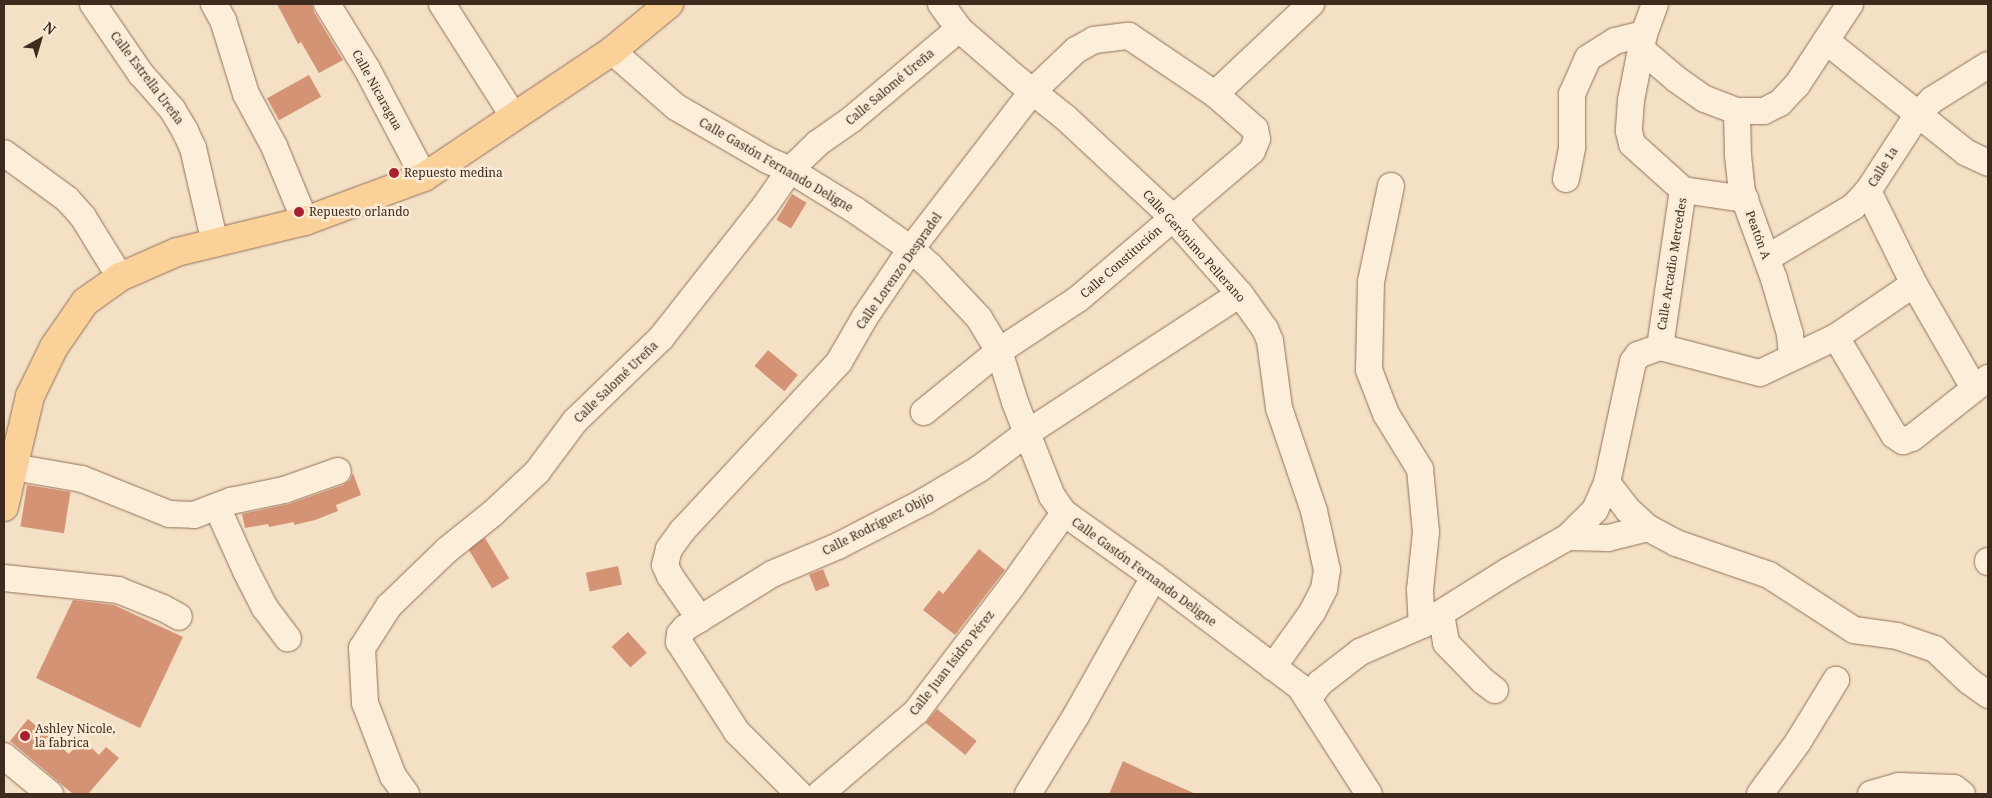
<!DOCTYPE html>
<html>
<head>
<meta charset="utf-8">
<style>
	body { margin:0 }
	#map { position:relative; width:1992px; height:798px; overflow:hidden; background:#f3e0c5; font-family:"Noto Serif",serif }
	div>[style] { position:absolute }
	.building>* { inset:0; background:#d59376; transform-origin:0 0 }
	.roads { filter:drop-shadow(0 0 1px #917058) drop-shadow(0 0 1px #917058) }
	.minor>* { height:26px; margin:-13px; padding:0 13px; transform-origin:13px; border-radius:13px; background:#fceed9 }
	.major>* { height:28px; margin:-14px; padding:0 14px; transform-origin:14px; border-radius:14px; background:#fad199 }
	.dots>* { width:14px; height:14px; translate:-50% -50%; box-sizing:border-box; border:2px solid #f9ebd5; border-radius:50% }
	span { translate:-50% -50%; white-space:nowrap; text-align:center; line-height:1.15; -webkit-text-stroke:5px #f9ebd5; paint-order:stroke }
	.street-label { font-size:12px; color:#3f2a1e }
	.poi-label { font-size:12px; color:#3f2a1e }
	.left { translate:0 -50%; text-align:left }
	.frame { position:absolute; inset:0; border:5px solid #3f2a1e; pointer-events:none }
	.north { position:absolute; left:15px; top:15px; width:50px; height:50px; -webkit-text-stroke:4px #f9ebd5; paint-order:stroke; rotate:39deg; font-size:14px; font-weight:700; line-height:20px; text-align:center; color:#3f2a1e }
	.north::after { content:''; display:block; margin:auto; width:18px; height:22px; background:#3f2a1e; clip-path:polygon(50% 0,100% 100%,50% 72%,0 100%) }
</style>
</head>
<body>
<div id="map">
	<div class="building">
		<div style="clip-path:polygon(277px 4px,312px 4px,314px 12px,343px 60px,319px 73px,301px 42px,298px 44px)"></div>
		<div style="left:309px;top:75px;width:25px;height:48px;rotate:61deg"></div>
		<div style="left:792px;top:194px;width:17px;height:30px;rotate:31deg"></div>
		<div style="left:768px;top:350px;width:39px;height:21px;rotate:40deg"></div>
		<div style="clip-path:polygon(353px 473px,361px 495px,336px 505px,338px 511px,315px 520px,294px 525px,294px 522px,269px 527px,268px 524px,245px 528px,242px 514px,289px 504px,343px 485px,350px 480px)"></div>
		<div style="left:27px;top:485px;width:44px;height:42px;rotate:9deg"></div>
		<div style="left:485px;top:538px;width:47px;height:20px;rotate:59deg"></div>
		<div style="clip-path:polygon(979px 549px,1005px 570px,955px 635px,923px 610px,939px 590px,943px 594px)"></div>
		<div style="left:618px;top:566px;width:19px;height:33px;rotate:78deg"></div>
		<div style="left:823px;top:569px;width:18px;height:15px;rotate:68deg"></div>
		<div style="clip-path:polygon(73px 600px,114px 605px,183px 637px,140px 728px,36px 678px)"></div>
		<div style="left:628px;top:632px;width:28px;height:22px;rotate:48deg"></div>
		<div style="left:937px;top:709px;width:51px;height:18px;rotate:39deg"></div>
		<div style="clip-path:polygon(28px 719px,69px 754px,82px 739px,99px 755px,106px 747px,119px 758px,88px 794px,73px 794px,10px 741px)"></div>
		<div style="clip-path:polygon(1123px 761px,1146px 772px,1196px 794px,1109px 794px)"></div>
	</div>
	<div class="roads">
		<div class="minor">
			<div style="left:93px;top:4px;width:85px;rotate:55.6deg"></div>
			<div style="left:141px;top:74px;width:47px;rotate:48.5deg"></div>
			<div style="left:172px;top:109px;width:26px;rotate:59deg"></div>
			<div style="left:185px;top:131px;width:19px;rotate:65deg"></div>
			<div style="left:193px;top:148px;width:98px;rotate:77deg"></div>
			<div style="left:214px;top:4px;width:18px;rotate:61deg"></div>
			<div style="left:223px;top:20px;width:77px;rotate:72.7deg"></div>
			<div style="left:246px;top:94px;width:59px;rotate:61.7deg"></div>
			<div style="left:274px;top:146px;width:81px;rotate:67.5deg"></div>
			<div style="left:327px;top:4px;width:76px;rotate:58.4deg"></div>
			<div style="left:367px;top:69px;width:122px;rotate:62.2deg"></div>
			<div style="left:442px;top:4px;width:134px;rotate:57.5deg"></div>
			<div style="left:941px;top:4px;width:31px;rotate:54deg"></div>
			<div style="left:959px;top:29px;width:78px;rotate:40.8deg"></div>
			<div style="left:1018px;top:80px;width:61px;rotate:38.4deg"></div>
			<div style="left:1066px;top:118px;width:145px;rotate:43deg"></div>
			<div style="left:1172px;top:217px;width:103px;rotate:48.6deg"></div>
			<div style="left:1240px;top:294px;width:43px;rotate:54.5deg"></div>
			<div style="left:1265px;top:329px;width:13px;rotate:67deg"></div>
			<div style="left:1270px;top:341px;width:68px;rotate:82.3deg"></div>
			<div style="left:1279px;top:408px;width:109px;rotate:71.2deg"></div>
			<div style="left:1314px;top:511px;width:60px;rotate:77.6deg"></div>
			<div style="left:1327px;top:570px;width:19px;rotate:99deg"></div>
			<div style="left:1324px;top:589px;width:25px;rotate:117deg"></div>
			<div style="left:1313px;top:611px;width:69px;rotate:125.5deg"></div>
			<div style="left:1655px;top:4px;width:32px;rotate:110deg"></div>
			<div style="left:1644px;top:34px;width:67px;rotate:101.1deg"></div>
			<div style="left:1631px;top:100px;width:31px;rotate:94deg"></div>
			<div style="left:1629px;top:131px;width:13px;rotate:77deg"></div>
			<div style="left:1632px;top:144px;width:69px;rotate:42deg"></div>
			<div style="left:1683px;top:190px;width:63px;rotate:8.3deg"></div>
			<div style="left:1826px;top:41px;width:180px;rotate:38.5deg"></div>
			<div style="left:1967px;top:153px;width:23px;rotate:25deg"></div>
			<div style="left:1641px;top:49px;width:46px;rotate:40.6deg"></div>
			<div style="left:1676px;top:79px;width:35px;rotate:35deg"></div>
			<div style="left:1705px;top:99px;width:34px;rotate:21deg"></div>
			<div style="left:1737px;top:111px;width:27px"></div>
			<div style="left:1764px;top:111px;width:18px;rotate:-27deg"></div>
			<div style="left:1780px;top:103px;width:25px;rotate:-47deg"></div>
			<div style="left:1797px;top:85px;width:97px;rotate:-56.8deg"></div>
			<div style="left:612px;top:51px;width:85px;rotate:41.2deg"></div>
			<div style="left:676px;top:107px;width:105px;rotate:30.2deg"></div>
			<div style="left:767px;top:160px;width:25px;rotate:23deg"></div>
			<div style="left:790px;top:170px;width:76px;rotate:31.6deg"></div>
			<div style="left:855px;top:210px;width:68px;rotate:34.9deg"></div>
			<div style="left:911px;top:249px;width:25px;rotate:42deg"></div>
			<div style="left:930px;top:266px;width:71px;rotate:46.7deg"></div>
			<div style="left:979px;top:318px;width:39px;rotate:59deg"></div>
			<div style="left:999px;top:351px;width:53px;rotate:72.6deg"></div>
			<div style="left:1015px;top:402px;width:33px;rotate:69deg"></div>
			<div style="left:1027px;top:433px;width:68px;rotate:68.4deg"></div>
			<div style="left:1052px;top:496px;width:21px;rotate:55deg"></div>
			<div style="left:1064px;top:513px;width:110px;rotate:35.4deg"></div>
			<div style="left:1154px;top:577px;width:183px;rotate:37deg"></div>
			<div style="left:1300px;top:687px;width:127px;rotate:57.2deg"></div>
			<div style="left:1215px;top:94px;width:132px;rotate:-43.2deg"></div>
			<div style="left:1737px;top:111px;width:44px;rotate:88.7deg"></div>
			<div style="left:1738px;top:155px;width:37px;rotate:84deg"></div>
			<div style="left:1742px;top:192px;width:93px;rotate:69.8deg"></div>
			<div style="left:1774px;top:279px;width:57px;rotate:73.8deg"></div>
			<div style="left:1790px;top:334px;width:22px;rotate:85deg"></div>
			<div style="left:4px;top:153px;width:78px;rotate:36.1deg"></div>
			<div style="left:67px;top:199px;width:24px;rotate:48deg"></div>
			<div style="left:83px;top:217px;width:70px;rotate:58.3deg"></div>
			<div style="left:1566px;top:179px;width:33px;rotate:-79deg"></div>
			<div style="left:1572px;top:147px;width:53px;rotate:-90deg"></div>
			<div style="left:1572px;top:94px;width:39px;rotate:-66deg"></div>
			<div style="left:1588px;top:58px;width:32px;rotate:-32deg"></div>
			<div style="left:1615px;top:41px;width:30px;rotate:-14deg"></div>
			<div style="left:1391px;top:186px;width:98px;rotate:101.8deg"></div>
			<div style="left:1371px;top:282px;width:88px;rotate:91.3deg"></div>
			<div style="left:1369px;top:370px;width:47px;rotate:68.9deg"></div>
			<div style="left:1386px;top:414px;width:65px;rotate:58.3deg"></div>
			<div style="left:1420px;top:469px;width:63px;rotate:84.6deg"></div>
			<div style="left:1426px;top:532px;width:58px;rotate:95.9deg"></div>
			<div style="left:1420px;top:590px;width:35px;rotate:87deg"></div>
			<div style="left:1868px;top:191px;width:104px;rotate:63.7deg"></div>
			<div style="left:1914px;top:284px;width:120px;rotate:60deg"></div>
			<div style="left:1767px;top:258px;width:100px;rotate:-30.7deg"></div>
			<div style="left:1853px;top:207px;width:22px;rotate:-47deg"></div>
			<div style="left:1868px;top:191px;width:92px;rotate:-57deg"></div>
			<div style="left:1918px;top:114px;width:20px;rotate:-45deg"></div>
			<div style="left:1932px;top:100px;width:66px;rotate:-32deg"></div>
			<div style="left:1836px;top:337px;width:114px;rotate:59.4deg"></div>
			<div style="left:1894px;top:435px;width:11px;rotate:34deg"></div>
			<div style="left:1903px;top:441px;width:9px;rotate:-18deg"></div>
			<div style="left:1912px;top:438px;width:97px;rotate:-38.3deg"></div>
			<div style="left:1660px;top:347px;width:103px;rotate:14.6deg"></div>
			<div style="left:1760px;top:373px;width:84px;rotate:-25.3deg"></div>
			<div style="left:1836px;top:337px;width:94px;rotate:-34.2deg"></div>
			<div style="left:13px;top:467px;width:70px;rotate:9.9deg"></div>
			<div style="left:82px;top:479px;width:94px;rotate:21.9deg"></div>
			<div style="left:169px;top:514px;width:25px;rotate:2deg"></div>
			<div style="left:194px;top:515px;width:40px;rotate:-21deg"></div>
			<div style="left:231px;top:501px;width:54px;rotate:-11.7deg"></div>
			<div style="left:284px;top:490px;width:57px;rotate:-19.4deg"></div>
			<div style="left:1607px;top:483px;width:34px;rotate:52deg"></div>
			<div style="left:1628px;top:510px;width:27px;rotate:42deg"></div>
			<div style="left:1648px;top:528px;width:32px;rotate:28deg"></div>
			<div style="left:1676px;top:543px;width:98px;rotate:19deg"></div>
			<div style="left:1769px;top:575px;width:101px;rotate:32.9deg"></div>
			<div style="left:1854px;top:630px;width:43px;rotate:7.9deg"></div>
			<div style="left:1897px;top:636px;width:40px;rotate:18.9deg"></div>
			<div style="left:1935px;top:649px;width:47px;rotate:43.3deg"></div>
			<div style="left:1969px;top:681px;width:24px;rotate:36deg"></div>
			<div style="left:217px;top:507px;width:72px;rotate:65.6deg"></div>
			<div style="left:247px;top:573px;width:39px;rotate:63deg"></div>
			<div style="left:265px;top:608px;width:38px;rotate:53deg"></div>
			<div style="left:1568px;top:537px;width:40px;rotate:1.4deg"></div>
			<div style="left:1608px;top:538px;width:41px;rotate:-14deg"></div>
			<div style="left:1988px;top:562px;width:1px;rotate:-90deg"></div>
			<div style="left:4px;top:578px;width:115px;rotate:6deg"></div>
			<div style="left:118px;top:590px;width:48px;rotate:21.8deg"></div>
			<div style="left:163px;top:608px;width:18px;rotate:29deg"></div>
			<div style="left:1441px;top:614px;width:29px;rotate:80deg"></div>
			<div style="left:1446px;top:643px;width:53px;rotate:45.8deg"></div>
			<div style="left:1483px;top:681px;width:15px;rotate:37deg"></div>
			<div style="left:700px;top:619px;width:52px;rotate:-124.9deg"></div>
			<div style="left:670px;top:576px;width:12px;rotate:-114deg"></div>
			<div style="left:665px;top:565px;width:16px;rotate:-76deg"></div>
			<div style="left:669px;top:549px;width:24px;rotate:-54deg"></div>
			<div style="left:683px;top:530px;width:229px;rotate:-47.1deg"></div>
			<div style="left:839px;top:362px;width:52px;rotate:-60deg"></div>
			<div style="left:865px;top:317px;width:82px;rotate:-55.9deg"></div>
			<div style="left:911px;top:249px;width:198px;rotate:-52.4deg"></div>
			<div style="left:1032px;top:92px;width:61px;rotate:-43.7deg"></div>
			<div style="left:1076px;top:50px;width:21px;rotate:-29deg"></div>
			<div style="left:1094px;top:40px;width:35px;rotate:-7deg"></div>
			<div style="left:1129px;top:36px;width:104px;rotate:34deg"></div>
			<div style="left:1215px;top:94px;width:53px;rotate:41.2deg"></div>
			<div style="left:1255px;top:129px;width:10px;rotate:79deg"></div>
			<div style="left:1257px;top:139px;width:13px;rotate:113deg"></div>
			<div style="left:1252px;top:151px;width:228px;rotate:139.6deg"></div>
			<div style="left:1078px;top:299px;width:95px;rotate:146.6deg"></div>
			<div style="left:999px;top:351px;width:97px;rotate:140.9deg"></div>
			<div style="left:1308px;top:699px;width:20px;rotate:-53deg"></div>
			<div style="left:1320px;top:683px;width:51px;rotate:-37.8deg"></div>
			<div style="left:1360px;top:652px;width:68px;rotate:-23.5deg"></div>
			<div style="left:1422px;top:625px;width:102px;rotate:-32.1deg"></div>
			<div style="left:1508px;top:571px;width:69px;rotate:-29.5deg"></div>
			<div style="left:1568px;top:537px;width:38px;rotate:-45deg"></div>
			<div style="left:1595px;top:510px;width:30px;rotate:-66deg"></div>
			<div style="left:1607px;top:483px;width:124px;rotate:-77.9deg"></div>
			<div style="left:1633px;top:362px;width:9px;rotate:-54deg"></div>
			<div style="left:1638px;top:355px;width:23px;rotate:-20deg"></div>
			<div style="left:1660px;top:347px;width:159px;rotate:-81.7deg"></div>
			<div style="left:4px;top:756px;width:60px;rotate:39.6deg"></div>
			<div style="left:406px;top:794px;width:22px;rotate:-126deg"></div>
			<div style="left:393px;top:776px;width:78px;rotate:-111deg"></div>
			<div style="left:365px;top:703px;width:55px;rotate:-93.1deg"></div>
			<div style="left:362px;top:648px;width:50px;rotate:-57.3deg"></div>
			<div style="left:389px;top:606px;width:81px;rotate:-44deg"></div>
			<div style="left:447px;top:550px;width:58px;rotate:-38.7deg"></div>
			<div style="left:492px;top:514px;width:62px;rotate:-43deg"></div>
			<div style="left:537px;top:472px;width:64px;rotate:-53.3deg"></div>
			<div style="left:575px;top:421px;width:120px;rotate:-44deg"></div>
			<div style="left:661px;top:338px;width:168px;rotate:-51.8deg"></div>
			<div style="left:765px;top:206px;width:44px;rotate:-55.2deg"></div>
			<div style="left:790px;top:170px;width:39px;rotate:-44deg"></div>
			<div style="left:818px;top:143px;width:42px;rotate:-35.2deg"></div>
			<div style="left:852px;top:119px;width:140px;rotate:-40.1deg"></div>
			<div style="left:799px;top:794px;width:88px;rotate:-135deg"></div>
			<div style="left:737px;top:732px;width:107px;rotate:-122.8deg"></div>
			<div style="left:679px;top:642px;width:8px;rotate:-83deg"></div>
			<div style="left:680px;top:634px;width:8px;rotate:-50deg"></div>
			<div style="left:685px;top:628px;width:102px;rotate:-31.8deg"></div>
			<div style="left:772px;top:574px;width:72px;rotate:-23deg"></div>
			<div style="left:838px;top:546px;width:98px;rotate:-27.3deg"></div>
			<div style="left:925px;top:501px;width:63px;rotate:-30.7deg"></div>
			<div style="left:979px;top:469px;width:60px;rotate:-36.9deg"></div>
			<div style="left:1027px;top:433px;width:254px;rotate:-33.1deg"></div>
			<div style="left:820px;top:794px;width:126px;rotate:-40.5deg"></div>
			<div style="left:916px;top:712px;width:158px;rotate:-52.7deg"></div>
			<div style="left:1012px;top:586px;width:90px;rotate:-54.5deg"></div>
			<div style="left:1028px;top:794px;width:94px;rotate:-58.5deg"></div>
			<div style="left:1077px;top:714px;width:157px;rotate:-60.7deg"></div>
			<div style="left:1760px;top:794px;width:64px;rotate:-53.8deg"></div>
			<div style="left:1798px;top:742px;width:73px;rotate:-58.5deg"></div>
			<div style="left:1871px;top:794px;width:29px;rotate:-16deg"></div>
			<div style="left:1899px;top:786px;width:55px;rotate:2.1deg"></div>
			<div style="left:1954px;top:788px;width:10px;rotate:37deg"></div>
		</div>
		<div class="major">
			<div style="left:4px;top:507px;width:114px;rotate:-76.8deg"></div>
			<div style="left:30px;top:396px;width:55px;rotate:-63.9deg"></div>
			<div style="left:54px;top:347px;width:55px;rotate:-55.4deg"></div>
			<div style="left:85px;top:302px;width:43px;rotate:-35.5deg"></div>
			<div style="left:120px;top:277px;width:62px;rotate:-23.7deg"></div>
			<div style="left:177px;top:252px;width:132px;rotate:-13.6deg"></div>
			<div style="left:305px;top:221px;width:127px;rotate:-20.3deg"></div>
			<div style="left:424px;top:177px;width:226px;rotate:-33.8deg"></div>
			<div style="left:612px;top:51px;width:74px;rotate:-39.5deg"></div>
		</div>
	</div>
	<div class="dots">
		<div style="left:394px;top:173px;background:#a72131"></div>
		<div style="left:299px;top:212px;background:#a72131"></div>
		<div style="left:25px;top:736px;background:#a72131"></div>
	</div>
	<div class="street-label">
		<span style="left:147px;top:78px;rotate:53deg">Calle Estrella Ureña</span>
		<span style="left:890px;top:87px;rotate:-40deg">Calle Salomé Ureña</span>
		<span style="left:377px;top:90px;rotate:61deg">Calle Nicaragua</span>
		<span style="left:776px;top:165px;rotate:30deg">Calle Gastón Fernando Deligne</span>
		<span style="left:1883px;top:167px;rotate:-58deg">Calle 1a</span>
		<span style="left:1758px;top:235px;rotate:70deg">Peatón A</span>
		<span style="left:1194px;top:246px;rotate:48deg">Calle Gerónimo Pellerano</span>
		<span style="left:1121px;top:262px;rotate:-41deg">Calle Constitución</span>
		<span style="left:1672px;top:264px;rotate:-81deg">Calle Arcadio Mercedes</span>
		<span style="left:899px;top:271px;rotate:-55deg">Calle Lorenzo Despradel</span>
		<span style="left:616px;top:382px;rotate:-44deg">Calle Salomé Ureña</span>
		<span style="left:878px;top:524px;rotate:-27deg">Calle Rodríguez Objío</span>
		<span style="left:1144px;top:572px;rotate:36deg">Calle Gastón Fernando Deligne</span>
		<span style="left:952px;top:663px;rotate:-52deg">Calle Juan Isidro Pérez</span>
	</div>
	<div class="poi-label">
		<span class="left" style="left:404px;top:173px">Repuesto medina</span>
		<span class="left" style="left:309px;top:212px">Repuesto orlando</span>
		<span class="left" style="left:35px;top:736px">Ashley Nicole,<br>la fabrica</span>
	</div>
	<div class="frame"></div>
	<div class="north">N</div>
</div>
</body>
</html>
